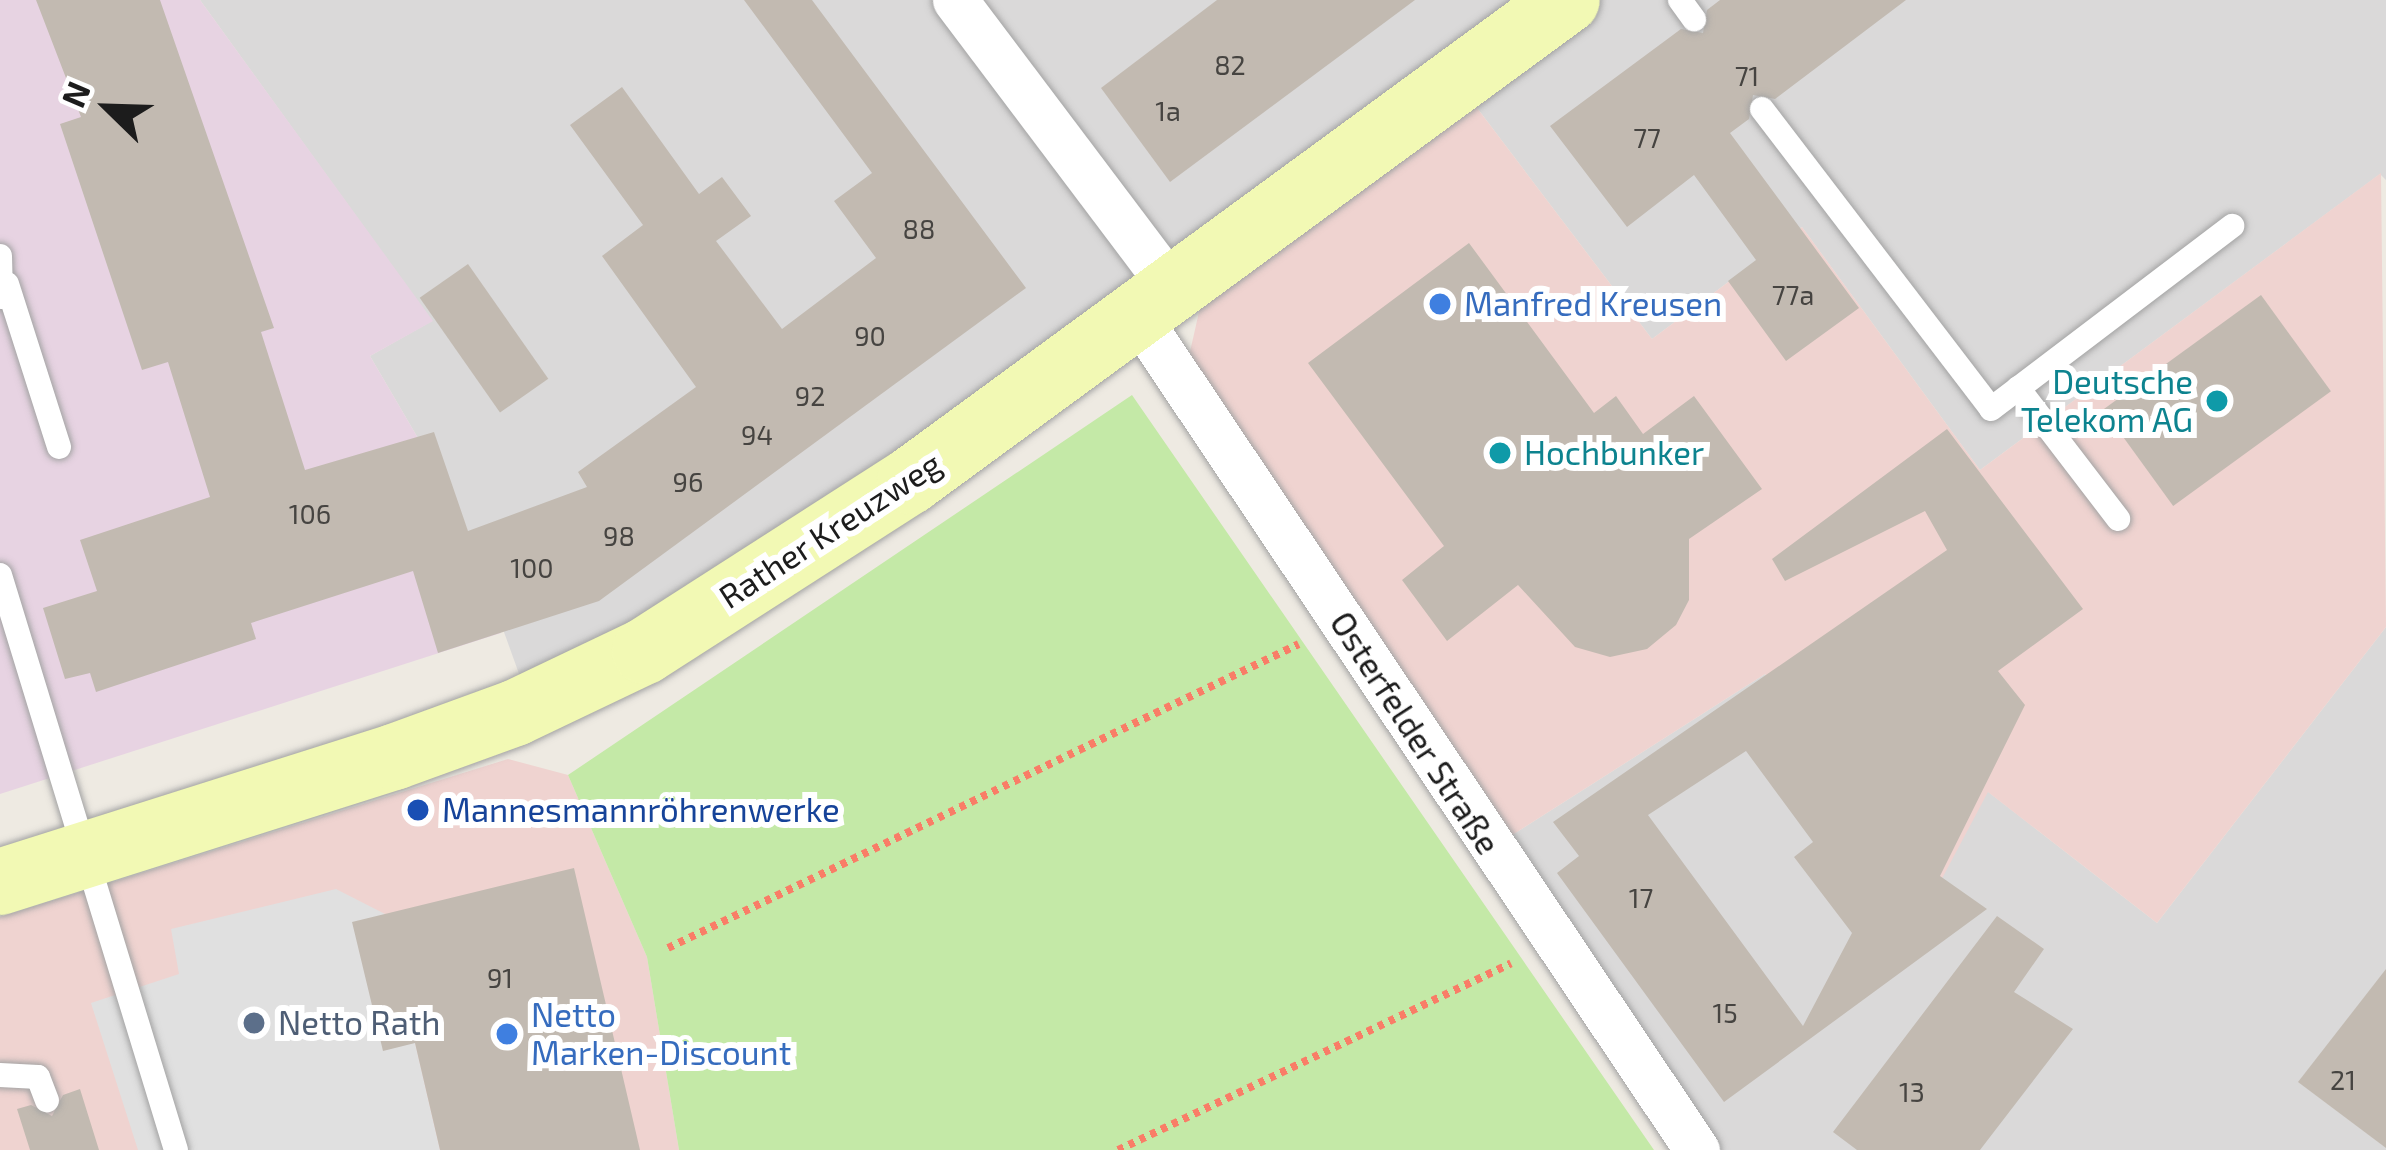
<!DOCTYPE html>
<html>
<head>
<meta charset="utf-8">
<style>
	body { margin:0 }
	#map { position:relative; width:2386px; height:1150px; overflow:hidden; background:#eeeae2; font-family:"Exo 2",sans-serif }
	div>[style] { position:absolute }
	.residential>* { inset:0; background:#dad9d9 }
	.commercial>* { inset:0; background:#efd3d0 }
	.industrial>* { inset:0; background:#e7d3e2 }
	.grass>* { inset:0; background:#c4e9a7 }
	.parking>* { inset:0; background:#e0e0e0 }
	.building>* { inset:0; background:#c2bab1; transform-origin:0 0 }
	.path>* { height:8px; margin-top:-4px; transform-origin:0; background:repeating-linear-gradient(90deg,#f97d67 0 6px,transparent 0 12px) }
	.roads { filter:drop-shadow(0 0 3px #a3a3a3) drop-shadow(0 0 3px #a3a3a3) }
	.lane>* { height:24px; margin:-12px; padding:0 12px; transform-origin:12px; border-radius:12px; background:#fff }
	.street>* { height:45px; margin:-22.5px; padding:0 22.5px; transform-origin:22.5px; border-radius:22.5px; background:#fff }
	.secondary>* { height:66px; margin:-33px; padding:0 33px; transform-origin:33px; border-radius:33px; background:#f2f9b4 }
	.dots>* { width:33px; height:33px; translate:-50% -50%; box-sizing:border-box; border:6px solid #fff; border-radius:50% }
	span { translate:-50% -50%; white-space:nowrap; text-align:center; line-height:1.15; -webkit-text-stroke:12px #fff; paint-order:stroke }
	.number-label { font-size:27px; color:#464441 }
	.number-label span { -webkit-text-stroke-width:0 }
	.shop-label { font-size:33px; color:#366cbe }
	.left { translate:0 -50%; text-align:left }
	.culture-label { font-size:33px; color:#0d838f }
	.right { translate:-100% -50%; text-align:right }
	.street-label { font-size:33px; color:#1c1c1c }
	.transit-label { font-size:33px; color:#164399 }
	.service-label { font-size:33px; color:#4e5e75 }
	.north { position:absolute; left:48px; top:48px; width:120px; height:120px; -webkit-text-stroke:9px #fff; paint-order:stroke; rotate:293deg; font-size:33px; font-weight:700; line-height:48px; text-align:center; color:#1c1c1c }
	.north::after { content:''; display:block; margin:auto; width:42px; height:54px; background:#1c1c1c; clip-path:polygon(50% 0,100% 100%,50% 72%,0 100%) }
</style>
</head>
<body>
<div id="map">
	<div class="residential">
		<div style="clip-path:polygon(200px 0,1532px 0,638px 637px,522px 682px,460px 510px,370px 356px,432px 321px)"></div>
		<div style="clip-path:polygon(1589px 0,2386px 0,2386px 180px,2380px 174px,1980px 470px,1802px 227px,1652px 339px,1465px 92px)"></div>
		<div style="clip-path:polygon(2386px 627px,2386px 1150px,1707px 1150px,1495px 846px,1765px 674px,1928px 902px,1987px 791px,2157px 923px)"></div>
	</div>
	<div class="commercial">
		<div style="clip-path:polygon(1465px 92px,1652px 339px,1802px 227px,1980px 470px,2381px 173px,2386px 627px,2157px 923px,1988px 792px,1929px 903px,1765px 674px,1495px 846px,1187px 365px,1206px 281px)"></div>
		<div style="clip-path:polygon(508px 759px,568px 775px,647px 957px,679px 1150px,0 1150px,0 917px)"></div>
	</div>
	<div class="industrial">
		<div style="clip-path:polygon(0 0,200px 0,433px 321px,370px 356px,460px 510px,501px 633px,0 794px)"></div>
	</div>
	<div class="grass">
		<div style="clip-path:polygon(1132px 395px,1654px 1150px,679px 1150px,647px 957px,568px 775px)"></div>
	</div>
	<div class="parking">
		<div style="clip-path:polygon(336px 889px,385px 914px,440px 1150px,138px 1150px,91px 1003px,179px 974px,171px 929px)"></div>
	</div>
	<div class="building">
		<div style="clip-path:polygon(36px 0,160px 0,274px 328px,261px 332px,305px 470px,434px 432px,468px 531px,587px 487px,578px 472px,696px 387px,602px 256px,643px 225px,570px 125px,622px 87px,699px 194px,722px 177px,751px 216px,716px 241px,782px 329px,876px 258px,834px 201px,872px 173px,744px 0,812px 0,1026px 288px,599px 601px,438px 653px,413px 571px,251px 623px,256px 639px,96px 692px,90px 673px,65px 679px,43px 608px,97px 591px,80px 540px,210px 497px,168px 362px,142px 370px,60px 124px,81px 117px)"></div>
		<div style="clip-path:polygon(1217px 0,1415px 0,1170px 182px,1101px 88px)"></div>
		<div style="clip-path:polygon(1720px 0,1906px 0,1775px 99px,1753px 95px,1749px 119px,1730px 133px,1859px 308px,1786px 361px,1728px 281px,1756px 260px,1694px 175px,1627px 227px,1550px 126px,1681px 29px,1703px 33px,1707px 10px)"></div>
		<div style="clip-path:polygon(1469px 243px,1594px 413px,1616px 396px,1643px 434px,1694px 396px,1762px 489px,1689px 539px,1689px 600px,1676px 625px,1647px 649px,1610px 657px,1575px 647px,1518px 585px,1447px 641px,1402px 580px,1444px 546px,1308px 363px)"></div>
		<div style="left:468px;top:264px;width:140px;height:59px;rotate:55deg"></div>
		<div style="left:2261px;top:295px;width:119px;height:195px;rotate:54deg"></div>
		<div style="clip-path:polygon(evenodd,1947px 429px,2083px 609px,1998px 671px,2025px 705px,1940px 876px,1987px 909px,1724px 1102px,1557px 873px,1579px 856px,1553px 822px,1947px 550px,1925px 511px,1785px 581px,1772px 559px,1947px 429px,1746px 751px,1813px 842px,1794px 857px,1852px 933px,1803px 1026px,1648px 815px,1746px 751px)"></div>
		<div style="clip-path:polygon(574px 868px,640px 1150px,440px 1150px,415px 1043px,383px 1051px,352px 922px)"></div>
		<div style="clip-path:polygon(1997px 916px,2044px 949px,2014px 992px,2073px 1029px,1980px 1150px,1857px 1150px,1833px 1132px)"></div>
		<div style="clip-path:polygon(2386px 969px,2386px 1148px,2298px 1082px)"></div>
		<div style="clip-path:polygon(80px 1089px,99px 1150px,30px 1150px,17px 1109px,31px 1105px,52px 1116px,63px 1095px)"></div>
	</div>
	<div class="path">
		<div style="left:668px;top:948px;width:700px;rotate:-25.72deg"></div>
		<div style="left:1118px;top:1150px;width:435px;rotate:-25.4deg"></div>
	</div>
	<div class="roads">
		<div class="lane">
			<div style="left:1680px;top:0;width:24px;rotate:54deg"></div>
			<div style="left:1762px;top:109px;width:377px;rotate:52.6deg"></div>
			<div style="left:1991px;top:409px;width:303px;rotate:-37.2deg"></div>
			<div style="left:0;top:256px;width:41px;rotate:88.6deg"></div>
			<div style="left:7px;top:284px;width:171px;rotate:72.3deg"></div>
			<div style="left:2018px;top:388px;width:165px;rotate:52.6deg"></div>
			<div style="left:0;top:575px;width:601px;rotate:72.98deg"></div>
			<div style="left:0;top:1075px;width:38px;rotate:3deg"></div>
			<div style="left:38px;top:1077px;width:25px;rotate:69deg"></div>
		</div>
		<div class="street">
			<div style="left:955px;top:0;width:361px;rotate:53deg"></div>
			<div style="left:1136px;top:314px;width:1007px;rotate:56.14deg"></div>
		</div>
		<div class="secondary">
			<div style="left:0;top:882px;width:413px;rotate:-17.6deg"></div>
			<div style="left:394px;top:757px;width:129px;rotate:-20deg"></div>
			<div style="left:515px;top:713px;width:144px;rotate:-25.5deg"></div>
			<div style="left:645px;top:651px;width:315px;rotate:-32.7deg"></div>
			<div style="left:910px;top:481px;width:814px;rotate:-36.21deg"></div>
		</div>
	</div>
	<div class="dots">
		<div style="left:1440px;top:304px;background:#3f7fe0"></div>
		<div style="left:2217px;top:401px;background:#0f9aa8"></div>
		<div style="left:1500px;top:453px;background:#0f9aa8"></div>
		<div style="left:418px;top:810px;background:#1a4fb4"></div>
		<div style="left:254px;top:1023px;background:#5c6f8a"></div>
		<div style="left:507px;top:1034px;background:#3f7fe0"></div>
	</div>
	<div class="number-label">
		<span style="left:1230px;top:65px">82</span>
		<span style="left:1747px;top:76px">71</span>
		<span style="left:1168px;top:111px">1a</span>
		<span style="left:1647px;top:138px">77</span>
		<span style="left:919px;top:229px">88</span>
		<span style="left:1793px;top:295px">77a</span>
		<span style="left:870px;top:336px">90</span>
		<span style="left:810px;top:396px">92</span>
		<span style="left:757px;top:435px">94</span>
		<span style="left:688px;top:482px">96</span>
		<span style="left:310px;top:514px">106</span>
		<span style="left:619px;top:536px">98</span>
		<span style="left:532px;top:568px">100</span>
		<span style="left:1641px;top:898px">17</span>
		<span style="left:500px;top:978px">91</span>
		<span style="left:1725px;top:1013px">15</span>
		<span style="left:2343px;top:1080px">21</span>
		<span style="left:1912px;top:1092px">13</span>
	</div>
	<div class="shop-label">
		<span class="left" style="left:1464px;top:304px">Manfred Kreusen</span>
		<span class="left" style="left:531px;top:1034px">Netto<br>Marken-Discount</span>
	</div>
	<div class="culture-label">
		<span class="right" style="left:2193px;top:401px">Deutsche<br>Telekom AG</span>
		<span class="left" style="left:1524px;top:453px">Hochbunker</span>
	</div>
	<div class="street-label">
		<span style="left:830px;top:530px;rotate:-33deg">Rather Kreuzweg</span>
		<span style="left:1415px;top:733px;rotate:57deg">Osterfelder Straße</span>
	</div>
	<div class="transit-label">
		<span class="left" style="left:442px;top:810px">Mannesmannröhrenwerke</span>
	</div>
	<div class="service-label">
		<span class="left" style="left:278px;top:1023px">Netto Rath</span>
	</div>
	<div class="north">N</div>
</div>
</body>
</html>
